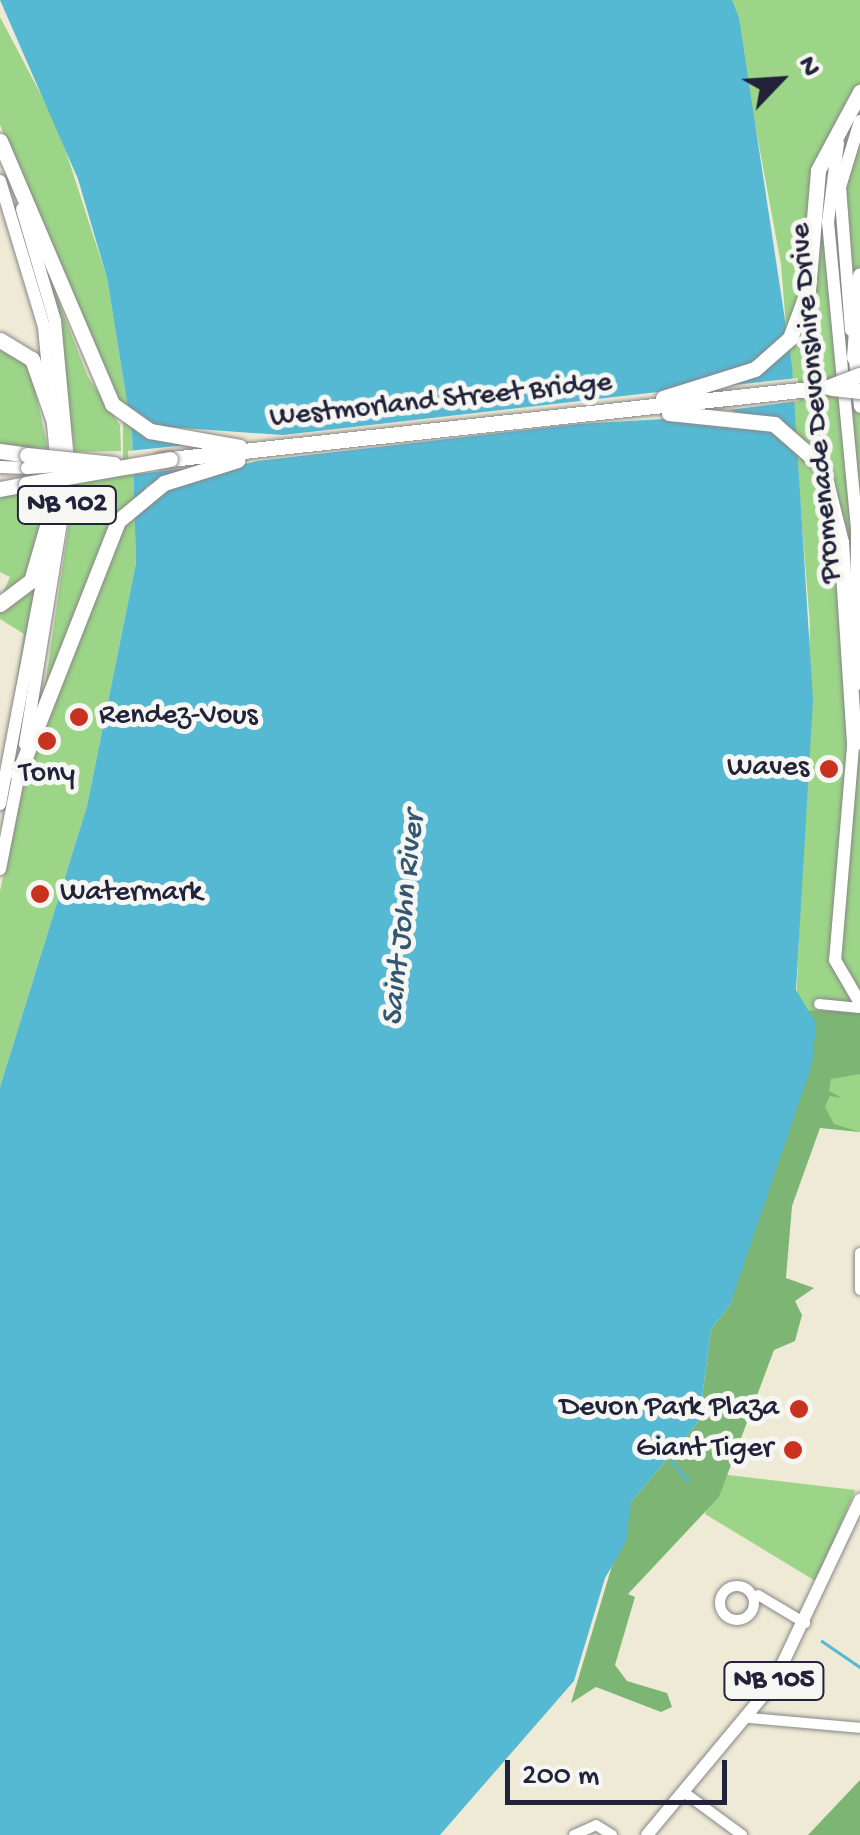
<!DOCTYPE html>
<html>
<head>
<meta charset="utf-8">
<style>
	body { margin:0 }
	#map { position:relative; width:860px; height:1835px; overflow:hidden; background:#efead5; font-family:"Gochi Hand",sans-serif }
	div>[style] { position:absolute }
	.green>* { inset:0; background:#9cd587 }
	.forest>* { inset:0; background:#7db674 }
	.water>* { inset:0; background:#56b9d4 }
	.pier>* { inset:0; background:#efead5 }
	.stream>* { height:2.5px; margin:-1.25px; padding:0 1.25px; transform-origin:1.25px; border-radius:1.25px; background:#56b9d4 }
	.roads { filter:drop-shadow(0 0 2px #888688) drop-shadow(0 0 2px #888688) }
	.minor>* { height:10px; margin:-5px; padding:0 5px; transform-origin:5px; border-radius:5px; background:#fff }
	.minor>.ring { margin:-5px; padding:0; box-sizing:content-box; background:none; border:10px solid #fff; border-radius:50% }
	.major>* { height:12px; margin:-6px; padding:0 6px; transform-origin:6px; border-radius:6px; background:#fff }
	.highway>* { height:15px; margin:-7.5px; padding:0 7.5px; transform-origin:7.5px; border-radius:7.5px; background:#fff }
	.bridges { filter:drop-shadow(0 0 2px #888688) drop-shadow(0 0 2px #888688) }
	.major-bridge>* { height:12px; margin:-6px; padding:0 6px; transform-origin:6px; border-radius:6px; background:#fff }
	.highway-bridge>* { height:15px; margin:-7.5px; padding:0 7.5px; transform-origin:7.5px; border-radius:7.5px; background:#fff }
	.dots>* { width:28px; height:28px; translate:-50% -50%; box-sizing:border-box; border:5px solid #f6f6f2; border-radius:50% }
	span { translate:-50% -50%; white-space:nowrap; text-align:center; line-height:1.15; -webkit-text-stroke:10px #f6f6f2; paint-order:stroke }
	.shield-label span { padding:2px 8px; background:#f6f6f2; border:2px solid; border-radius:8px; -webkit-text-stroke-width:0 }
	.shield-label { font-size:28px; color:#22223b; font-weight:700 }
	.street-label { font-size:30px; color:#22223b }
	.poi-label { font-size:30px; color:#22223b }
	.left { translate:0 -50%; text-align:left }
	.right { translate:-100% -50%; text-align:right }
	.water-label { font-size:32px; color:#345771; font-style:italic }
	.north { position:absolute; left:730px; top:30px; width:100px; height:100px; -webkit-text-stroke:8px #f6f6f2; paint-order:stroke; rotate:65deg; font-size:28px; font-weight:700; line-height:40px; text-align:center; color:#22223b }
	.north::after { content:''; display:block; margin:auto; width:35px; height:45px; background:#22223b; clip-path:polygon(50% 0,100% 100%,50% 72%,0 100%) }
	.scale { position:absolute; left:505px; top:1760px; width:222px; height:45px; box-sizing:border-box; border:5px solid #22223b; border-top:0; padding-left:12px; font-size:30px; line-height:35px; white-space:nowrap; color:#22223b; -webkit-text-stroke:8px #f6f6f2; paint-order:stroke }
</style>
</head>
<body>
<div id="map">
	<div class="green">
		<div style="clip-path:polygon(732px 0,860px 0,860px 1132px,792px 1124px,810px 625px,781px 264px)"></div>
		<div style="clip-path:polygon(0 17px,58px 127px,107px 278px,132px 433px,136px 563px,87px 806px,0 1087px,0 891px,44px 693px,75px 482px,123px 475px,123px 415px,0 125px)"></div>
		<div style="clip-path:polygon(51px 283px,88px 377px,120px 425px,121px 451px,75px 452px)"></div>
		<div style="clip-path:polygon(0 344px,29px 361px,48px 450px,0 447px)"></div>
		<div style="clip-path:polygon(47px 486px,33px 569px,0 600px,10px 577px,0 572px,0 493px)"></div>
		<div style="clip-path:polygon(33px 584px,38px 586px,0 782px,24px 634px,0 619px,0 608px)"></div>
		<div style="clip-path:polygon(720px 1474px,855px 1490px,817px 1582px,705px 1514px)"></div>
	</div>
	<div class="forest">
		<div style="clip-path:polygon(802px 1010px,860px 1013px,860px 1074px,831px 1079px,829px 1091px,842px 1098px,830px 1096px,825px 1107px,834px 1124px,860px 1132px,820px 1128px,792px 1206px,786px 1278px,814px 1288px,795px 1301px,802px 1315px,795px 1341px,774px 1350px,719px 1497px,628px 1594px,635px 1597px,615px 1665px,627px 1681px,667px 1693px,672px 1707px,661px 1712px,596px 1687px,571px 1703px,631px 1502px,699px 1421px,711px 1329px,730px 1305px)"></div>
		<div style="clip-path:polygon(860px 1780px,860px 1835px,808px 1835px)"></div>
	</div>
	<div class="water">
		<div style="clip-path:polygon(0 0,732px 0,739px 18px,792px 366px,813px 700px,796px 990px,816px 1023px,812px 1064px,730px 1305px,711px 1329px,699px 1421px,631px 1502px,626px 1542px,605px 1578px,574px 1681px,440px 1835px,0 1835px,0 1087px,87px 806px,136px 563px,132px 433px,107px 278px,78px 179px)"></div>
	</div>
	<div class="pier">
		<div style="clip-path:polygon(794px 339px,723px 386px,798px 378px,799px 401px,729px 410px,788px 427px,802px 449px,777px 431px,698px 417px,578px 424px,257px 461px,164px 486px,129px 512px,147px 486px,188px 468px,129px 475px,128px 451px,187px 445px,136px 430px,124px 408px,153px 426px,283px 435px,658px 392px,747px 365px)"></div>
	</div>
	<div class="stream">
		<div style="left:671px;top:1460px;width:27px;rotate:51deg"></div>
		<div style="left:822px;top:1641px;width:46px;rotate:34.4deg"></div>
	</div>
	<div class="roads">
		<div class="minor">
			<div style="left:819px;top:1004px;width:41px;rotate:5.6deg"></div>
			<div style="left:860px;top:1253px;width:37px;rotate:90deg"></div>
			<div class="ring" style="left:720px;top:1586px;width:24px;height:24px"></div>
			<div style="left:758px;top:1595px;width:55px;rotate:30.8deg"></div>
			<div style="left:749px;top:1718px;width:111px;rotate:5.1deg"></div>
			<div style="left:685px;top:1793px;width:71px;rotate:36.4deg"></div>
			<div style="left:574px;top:1835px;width:24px;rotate:-24deg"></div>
			<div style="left:596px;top:1825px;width:19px;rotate:32deg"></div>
		</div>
		<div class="major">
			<div style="left:838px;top:143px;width:80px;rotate:97.2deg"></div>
			<div style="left:828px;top:222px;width:309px;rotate:84.6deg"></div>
			<div style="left:857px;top:530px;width:155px;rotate:90.4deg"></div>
			<div style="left:0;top:181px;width:152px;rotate:73.2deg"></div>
			<div style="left:44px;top:327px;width:140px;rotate:84.7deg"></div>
			<div style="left:22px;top:209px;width:117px;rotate:73.6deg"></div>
			<div style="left:55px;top:321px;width:153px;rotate:84.7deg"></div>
			<div style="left:69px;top:473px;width:275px;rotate:99.2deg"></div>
			<div style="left:851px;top:330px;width:143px;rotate:-94.4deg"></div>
			<div style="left:840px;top:187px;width:69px;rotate:-73.1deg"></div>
			<div style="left:854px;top:350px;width:57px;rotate:84deg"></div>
			<div style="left:0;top:467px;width:27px;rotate:2deg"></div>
			<div style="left:854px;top:735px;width:226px;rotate:94.8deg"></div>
			<div style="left:835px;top:960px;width:50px;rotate:59.8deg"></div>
			<div style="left:0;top:804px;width:288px;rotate:-79.2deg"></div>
			<div style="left:0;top:869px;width:103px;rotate:-78.8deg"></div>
			<div style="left:647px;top:1835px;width:197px;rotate:-50.2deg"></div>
			<div style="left:773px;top:1684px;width:204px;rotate:-64.7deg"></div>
		</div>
		<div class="highway">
			<div style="left:0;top:141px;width:286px;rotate:66.9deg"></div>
			<div style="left:112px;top:404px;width:47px;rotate:35.4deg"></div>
			<div style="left:150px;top:431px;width:91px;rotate:10.1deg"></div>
			<div style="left:0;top:340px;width:37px;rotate:31deg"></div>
			<div style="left:32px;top:359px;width:75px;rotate:70.6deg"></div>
			<div style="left:854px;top:357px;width:82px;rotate:-85.8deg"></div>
			<div style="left:663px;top:398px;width:96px;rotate:-17.5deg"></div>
			<div style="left:755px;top:369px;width:47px;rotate:-41.5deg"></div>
			<div style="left:790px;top:338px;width:51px;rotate:-69.4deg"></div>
			<div style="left:808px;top:290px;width:120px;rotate:-85.2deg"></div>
			<div style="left:818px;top:170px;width:89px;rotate:-61.7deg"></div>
			<div style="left:669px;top:413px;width:106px;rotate:6deg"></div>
			<div style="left:774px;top:424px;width:64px;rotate:41.2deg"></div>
			<div style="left:822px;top:466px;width:78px;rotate:76deg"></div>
			<div style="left:841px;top:542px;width:202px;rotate:86.3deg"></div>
			<div style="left:0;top:451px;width:27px;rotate:8deg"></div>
			<div style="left:161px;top:460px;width:671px;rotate:-6.25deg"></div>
			<div style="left:0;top:489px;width:26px;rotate:-11deg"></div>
			<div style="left:0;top:604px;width:39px;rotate:-37deg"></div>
			<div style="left:31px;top:581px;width:90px;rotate:-73.8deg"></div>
			<div style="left:18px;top:775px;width:273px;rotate:-68.5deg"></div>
			<div style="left:118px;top:521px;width:60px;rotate:-39.6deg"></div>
			<div style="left:164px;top:483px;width:77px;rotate:-17.3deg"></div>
		</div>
	</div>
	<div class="bridges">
		<div class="major-bridge">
			<div style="left:27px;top:468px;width:49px;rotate:-3.5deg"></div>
		</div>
		<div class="highway-bridge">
			<div style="left:828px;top:387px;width:34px;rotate:-21deg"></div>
			<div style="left:832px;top:388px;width:28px;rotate:6deg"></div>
			<div style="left:27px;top:455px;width:87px;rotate:5.9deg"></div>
			<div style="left:26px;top:484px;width:146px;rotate:-9.8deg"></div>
		</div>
	</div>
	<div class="dots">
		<div style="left:79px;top:717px;background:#c8321e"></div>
		<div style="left:47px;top:741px;background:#c8321e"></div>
		<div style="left:829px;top:769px;background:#c8321e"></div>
		<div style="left:40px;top:894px;background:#c8321e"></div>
		<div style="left:799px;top:1409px;background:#c8321e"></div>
		<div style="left:793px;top:1450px;background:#c8321e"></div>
	</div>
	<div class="shield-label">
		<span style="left:67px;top:505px">NB 102</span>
		<span style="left:774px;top:1681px">NB 105</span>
	</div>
	<div class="street-label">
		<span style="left:441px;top:402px;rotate:-6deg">Westmorland Street Bridge</span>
		<span style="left:818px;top:403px;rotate:-95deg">Promenade Devonshire Drive</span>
	</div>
	<div class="poi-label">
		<span class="left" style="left:99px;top:717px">Rendez-Vous</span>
		<span class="right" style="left:809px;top:769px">Waves</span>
		<span style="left:47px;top:775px">Tony</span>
		<span class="left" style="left:60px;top:894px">Watermark</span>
		<span class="right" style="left:779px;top:1409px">Devon Park Plaza</span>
		<span class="right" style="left:773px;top:1450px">Giant Tiger</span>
	</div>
	<div class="water-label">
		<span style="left:405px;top:919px;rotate:-84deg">Saint John River</span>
	</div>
	<div class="north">N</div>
	<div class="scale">200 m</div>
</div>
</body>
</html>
